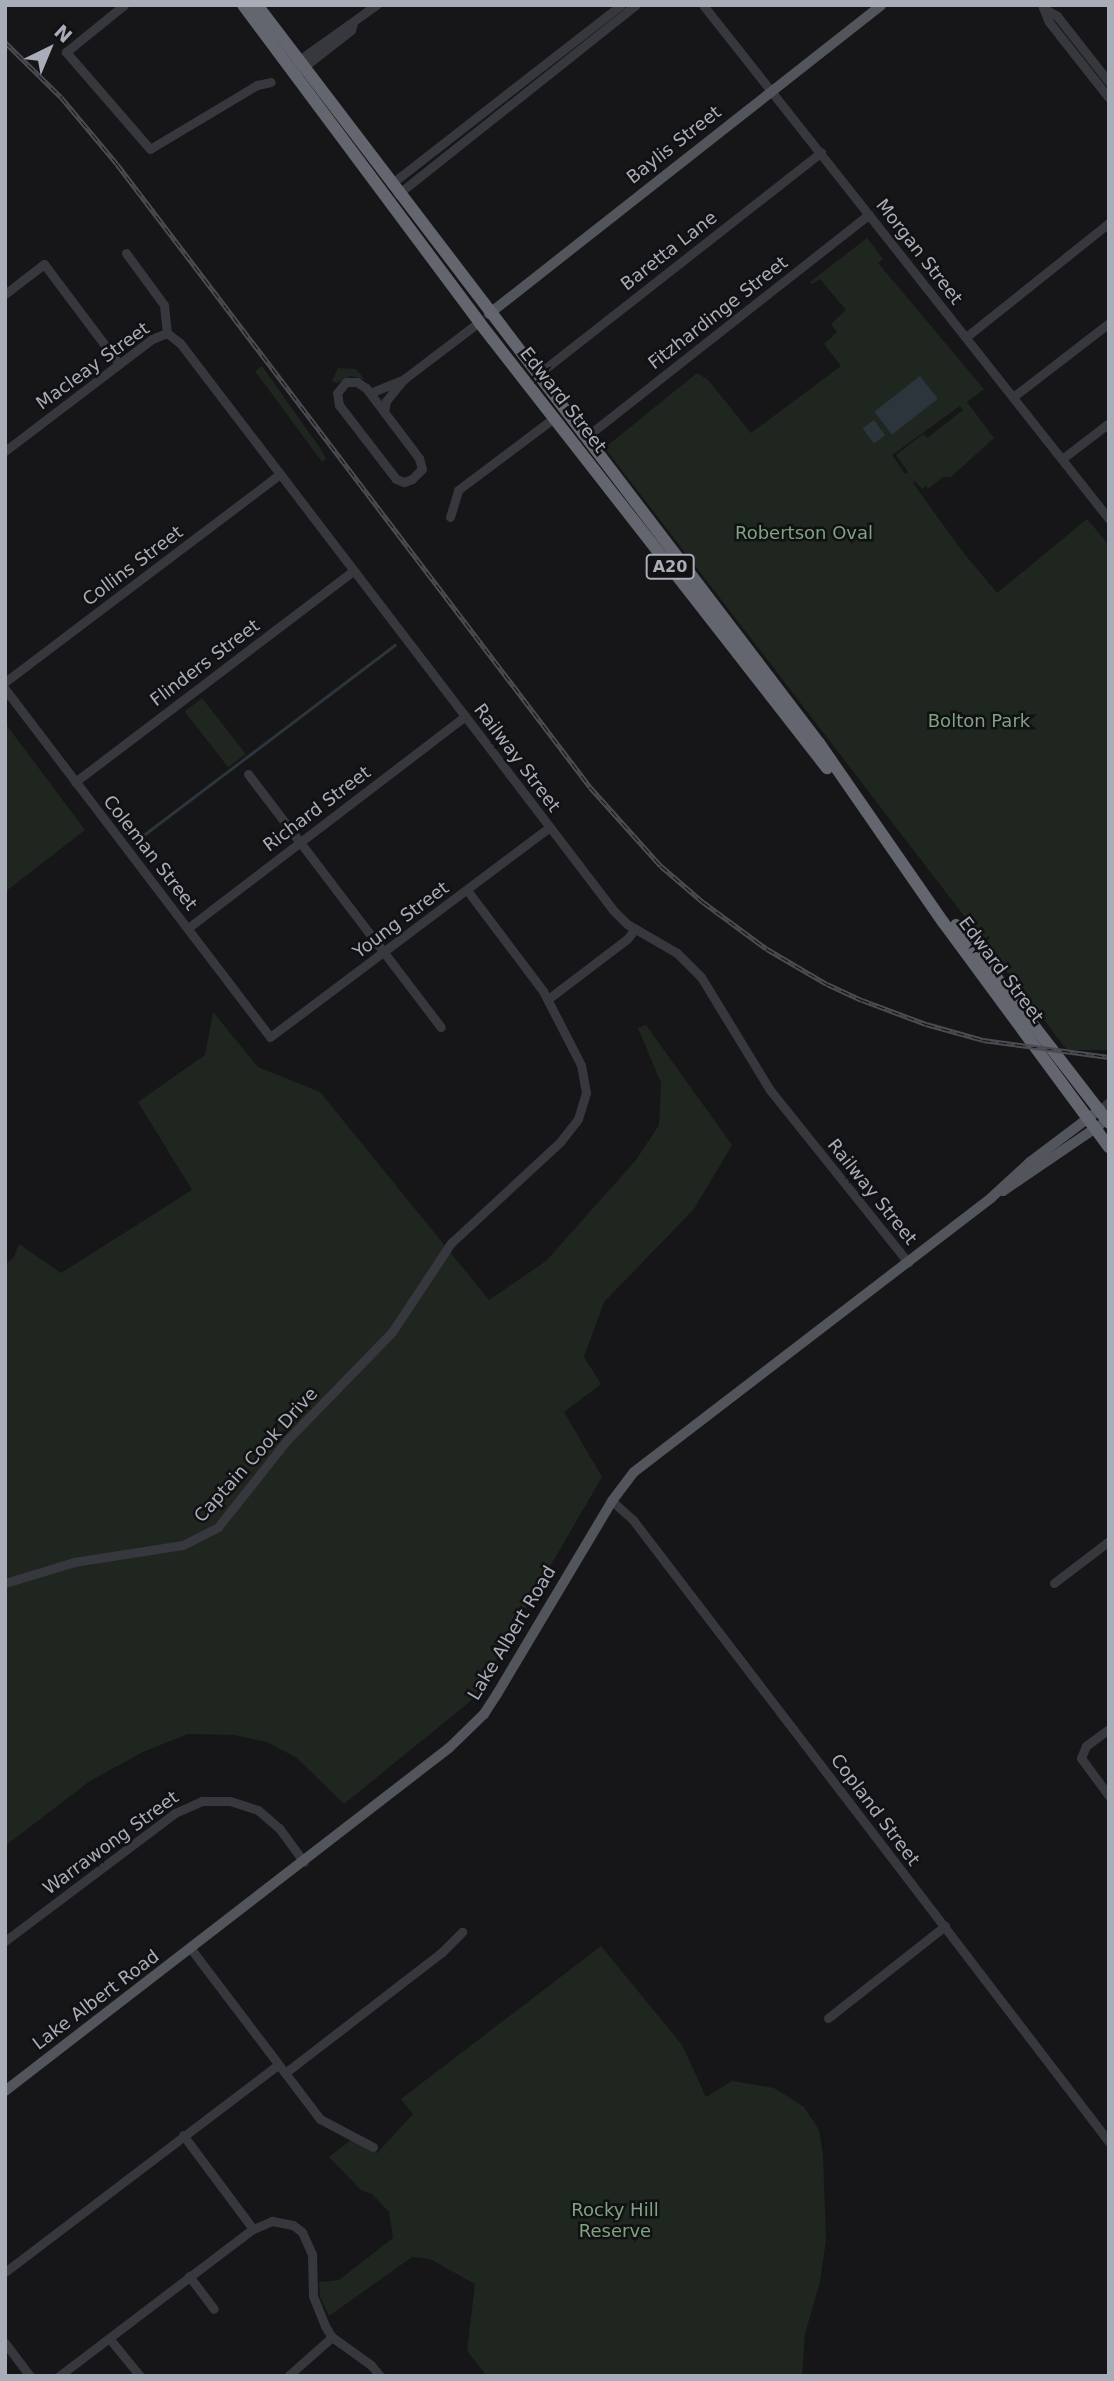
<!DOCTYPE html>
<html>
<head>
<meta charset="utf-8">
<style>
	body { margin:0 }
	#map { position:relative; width:1114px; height:2381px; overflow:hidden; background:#161618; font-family:"DejaVu Sans",sans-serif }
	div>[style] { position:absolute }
	.green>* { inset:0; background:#1e261f; transform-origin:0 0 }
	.water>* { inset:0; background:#2c353c; transform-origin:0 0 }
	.stream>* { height:2.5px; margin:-1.25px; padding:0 1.25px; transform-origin:1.25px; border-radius:1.25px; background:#2c353c }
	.minor>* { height:9px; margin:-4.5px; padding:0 4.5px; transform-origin:4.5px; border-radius:4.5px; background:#37383d }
	.major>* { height:10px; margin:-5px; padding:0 5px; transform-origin:5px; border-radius:5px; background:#53555c }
	.highway>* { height:12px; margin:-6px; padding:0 6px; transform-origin:6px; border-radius:6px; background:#63666e }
	.rail>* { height:5px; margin-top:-2.5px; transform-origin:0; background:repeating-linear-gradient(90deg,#111113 0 8px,#4a4c52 0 16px); box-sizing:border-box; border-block:2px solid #4a4c52 }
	span { translate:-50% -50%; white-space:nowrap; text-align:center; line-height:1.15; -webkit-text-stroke:5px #111113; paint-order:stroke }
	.shield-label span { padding:2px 5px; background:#111113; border:2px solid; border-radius:5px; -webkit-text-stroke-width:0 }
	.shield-label { font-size:16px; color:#a8adb8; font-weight:700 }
	.street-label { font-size:18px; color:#a8adb8 }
	.park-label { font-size:18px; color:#7fa381 }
	.frame { position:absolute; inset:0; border:7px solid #a8adb8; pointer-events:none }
	.north { position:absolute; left:14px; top:14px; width:70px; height:70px; -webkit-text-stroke:5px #111113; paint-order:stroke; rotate:43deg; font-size:19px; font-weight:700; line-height:28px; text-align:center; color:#a8adb8 }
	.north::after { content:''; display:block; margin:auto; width:24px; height:32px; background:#a8adb8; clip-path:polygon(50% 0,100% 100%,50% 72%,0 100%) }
</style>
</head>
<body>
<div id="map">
	<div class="green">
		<div style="clip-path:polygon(evenodd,867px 238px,883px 259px,878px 263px,984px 389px,967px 402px,994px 438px,951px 477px,943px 477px,928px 489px,926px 486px,922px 489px,915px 481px,913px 483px,962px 551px,997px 593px,1087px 519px,1109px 545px,1109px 1050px,1067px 1050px,607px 451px,608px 445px,697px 373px,708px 380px,751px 433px,841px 366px,824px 344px,837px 332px,831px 324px,846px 310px,820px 279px,812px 284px,810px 282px,867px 238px,960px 406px,963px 410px,927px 438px,923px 434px,896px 455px,908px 472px,905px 474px,892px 455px,960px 406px)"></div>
		<div style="clip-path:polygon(262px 366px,320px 448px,326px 459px,322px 462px,255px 371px)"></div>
		<div style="clip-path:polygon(338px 368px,356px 369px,365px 380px,351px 376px,337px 383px,332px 381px)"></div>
		<div style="left:202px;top:698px;width:71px;height:22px;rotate:52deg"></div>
		<div style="clip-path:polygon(5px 723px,85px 830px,5px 892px)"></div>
		<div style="clip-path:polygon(213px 1012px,258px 1067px,320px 1092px,489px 1300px,546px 1261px,636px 1160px,659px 1125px,661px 1083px,638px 1028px,646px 1025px,732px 1145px,694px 1209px,604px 1302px,584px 1357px,601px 1384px,564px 1412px,602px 1477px,473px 1699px,344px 1804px,297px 1758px,267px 1742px,234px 1735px,188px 1734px,143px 1752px,90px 1781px,5px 1846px,5px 1265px,14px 1257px,19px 1244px,61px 1273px,192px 1190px,138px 1102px,205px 1055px)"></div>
		<div style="clip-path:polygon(601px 1946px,682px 2045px,706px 2097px,732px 2081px,774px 2088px,804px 2107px,819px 2130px,823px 2155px,826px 2240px,820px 2282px,805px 2334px,802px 2376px,487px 2376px,467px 2351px,475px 2284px,430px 2259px,412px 2257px,329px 2316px,320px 2297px,319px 2282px,339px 2280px,393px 2238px,389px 2212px,372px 2194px,361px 2190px,329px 2157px,351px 2140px,377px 2153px,413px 2114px,401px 2099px)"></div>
	</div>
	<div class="water">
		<div style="left:920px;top:376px;width:29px;height:58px;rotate:52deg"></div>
		<div style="left:874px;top:420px;width:19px;height:14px;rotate:54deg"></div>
	</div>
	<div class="stream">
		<div style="left:137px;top:840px;width:323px;rotate:-37.1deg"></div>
	</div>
	<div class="minor">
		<div style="left:124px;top:5px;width:75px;rotate:141deg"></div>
		<div style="left:66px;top:52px;width:128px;rotate:49.1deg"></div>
		<div style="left:150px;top:149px;width:125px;rotate:-30.9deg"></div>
		<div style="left:257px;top:85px;width:14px;rotate:-12deg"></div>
		<div style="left:703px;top:5px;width:655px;rotate:51.7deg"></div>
		<div style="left:1042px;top:5px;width:18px;rotate:68deg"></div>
		<div style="left:1049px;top:22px;width:97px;rotate:51.7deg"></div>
		<div style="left:1045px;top:9px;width:14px;rotate:30deg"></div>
		<div style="left:1057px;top:16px;width:84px;rotate:51.8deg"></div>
		<div style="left:295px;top:63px;width:100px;rotate:-35.6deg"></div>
		<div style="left:300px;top:70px;width:65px;rotate:-38.1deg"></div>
		<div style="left:351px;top:30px;width:7px;rotate:-74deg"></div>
		<div style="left:391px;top:184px;width:291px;rotate:-37.9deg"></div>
		<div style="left:398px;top:194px;width:304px;rotate:-38.5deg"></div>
		<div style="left:126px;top:253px;width:64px;rotate:53.8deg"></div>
		<div style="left:164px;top:305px;width:28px;rotate:84deg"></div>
		<div style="left:5px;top:294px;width:49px;rotate:-37.6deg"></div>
		<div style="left:44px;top:264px;width:125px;rotate:53.1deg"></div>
		<div style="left:167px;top:333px;width:16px;rotate:38deg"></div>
		<div style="left:180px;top:343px;width:715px;rotate:52.62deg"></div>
		<div style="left:614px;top:911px;width:18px;rotate:45deg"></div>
		<div style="left:627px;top:924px;width:58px;rotate:30.1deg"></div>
		<div style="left:677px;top:953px;width:34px;rotate:45deg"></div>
		<div style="left:701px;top:977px;width:132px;rotate:58.6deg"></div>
		<div style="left:770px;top:1090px;width:221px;rotate:51.3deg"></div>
		<div style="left:966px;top:337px;width:183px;rotate:-38.6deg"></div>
		<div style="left:537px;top:375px;width:361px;rotate:-38.1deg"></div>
		<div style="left:346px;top:382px;width:11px"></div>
		<div style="left:357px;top:382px;width:11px;rotate:34deg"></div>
		<div style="left:366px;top:388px;width:88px;rotate:52.9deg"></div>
		<div style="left:419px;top:458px;width:11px;rotate:75deg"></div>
		<div style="left:422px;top:469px;width:14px;rotate:135deg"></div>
		<div style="left:412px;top:479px;width:9px;rotate:159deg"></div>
		<div style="left:404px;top:482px;width:9px;rotate:-159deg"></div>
		<div style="left:396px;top:479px;width:93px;rotate:-127.6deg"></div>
		<div style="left:339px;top:405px;width:12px;rotate:-99deg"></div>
		<div style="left:337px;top:393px;width:14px;rotate:-51deg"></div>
		<div style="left:370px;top:393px;width:37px;rotate:-22deg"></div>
		<div style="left:1013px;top:397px;width:121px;rotate:-37.6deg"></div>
		<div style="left:384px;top:412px;width:11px;rotate:-80deg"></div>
		<div style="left:386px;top:401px;width:28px;rotate:-51deg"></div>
		<div style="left:404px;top:379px;width:94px;rotate:-37.2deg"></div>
		<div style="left:586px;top:437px;width:360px;rotate:-38.2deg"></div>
		<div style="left:5px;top:451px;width:185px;rotate:-37.3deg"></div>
		<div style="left:152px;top:339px;width:16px;rotate:-22deg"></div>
		<div style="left:1062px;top:459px;width:59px;rotate:-37.5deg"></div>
		<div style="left:450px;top:517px;width:28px;rotate:-73deg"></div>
		<div style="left:458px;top:490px;width:120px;rotate:-36.9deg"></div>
		<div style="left:5px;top:682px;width:345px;rotate:-37.1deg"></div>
		<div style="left:5px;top:689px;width:437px;rotate:52.7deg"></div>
		<div style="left:270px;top:1037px;width:350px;rotate:-36.9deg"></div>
		<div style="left:248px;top:774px;width:318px;rotate:52.7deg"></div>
		<div style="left:75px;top:782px;width:350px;rotate:-37.2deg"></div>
		<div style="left:188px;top:928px;width:349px;rotate:-37.4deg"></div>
		<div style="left:548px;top:999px;width:99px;rotate:-37.2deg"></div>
		<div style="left:627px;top:939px;width:13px;rotate:-51deg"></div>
		<div style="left:1100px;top:1109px;width:11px;rotate:-38deg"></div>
		<div style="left:612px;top:1501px;width:28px;rotate:42deg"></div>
		<div style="left:633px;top:1520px;width:783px;rotate:52.57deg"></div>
		<div style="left:5px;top:1583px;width:72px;rotate:-16.9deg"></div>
		<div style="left:74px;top:1562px;width:110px;rotate:-8.9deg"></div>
		<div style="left:183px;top:1545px;width:39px;rotate:-27deg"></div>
		<div style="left:218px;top:1527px;width:111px;rotate:-51.6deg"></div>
		<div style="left:287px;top:1440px;width:151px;rotate:-45.8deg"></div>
		<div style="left:392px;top:1332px;width:107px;rotate:-56.5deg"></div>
		<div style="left:451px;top:1243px;width:149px;rotate:-42.8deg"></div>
		<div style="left:560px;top:1142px;width:29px;rotate:-52deg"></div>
		<div style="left:578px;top:1119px;width:27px;rotate:-73deg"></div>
		<div style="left:586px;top:1093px;width:28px;rotate:-100deg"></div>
		<div style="left:581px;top:1065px;width:83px;rotate:-117.2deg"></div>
		<div style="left:543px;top:991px;width:126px;rotate:-127deg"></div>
		<div style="left:1054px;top:1583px;width:69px;rotate:-37.4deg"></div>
		<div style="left:1109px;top:1729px;width:29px;rotate:144deg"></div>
		<div style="left:1086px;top:1746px;width:13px;rotate:113deg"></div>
		<div style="left:1081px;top:1758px;width:47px;rotate:53.6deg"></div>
		<div style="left:5px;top:1941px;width:213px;rotate:-37deg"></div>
		<div style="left:175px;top:1813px;width:30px;rotate:-24deg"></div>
		<div style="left:202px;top:1801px;width:28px"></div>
		<div style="left:230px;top:1801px;width:29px;rotate:18deg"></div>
		<div style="left:258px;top:1810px;width:28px;rotate:41deg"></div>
		<div style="left:279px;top:1828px;width:42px;rotate:53.7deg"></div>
		<div style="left:191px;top:1949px;width:213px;rotate:52.8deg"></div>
		<div style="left:320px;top:2119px;width:60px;rotate:27.8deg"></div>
		<div style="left:828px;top:2018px;width:149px;rotate:-38.2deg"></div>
		<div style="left:285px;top:2073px;width:197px;rotate:-37.6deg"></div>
		<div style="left:441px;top:1953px;width:30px;rotate:-45deg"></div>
		<div style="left:183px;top:2135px;width:117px;rotate:53.3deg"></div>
		<div style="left:5px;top:2272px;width:343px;rotate:-37.2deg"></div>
		<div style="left:189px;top:2276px;width:41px;rotate:52.9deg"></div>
		<div style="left:109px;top:2338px;width:49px;rotate:50.8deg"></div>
		<div style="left:5px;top:2343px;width:41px;rotate:52.9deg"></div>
		<div style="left:59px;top:2376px;width:243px;rotate:-37.2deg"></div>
		<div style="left:253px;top:2229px;width:21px;rotate:-23deg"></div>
		<div style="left:272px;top:2221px;width:21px;rotate:11deg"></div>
		<div style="left:293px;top:2225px;width:11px;rotate:38deg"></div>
		<div style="left:302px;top:2232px;width:24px;rotate:66deg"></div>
		<div style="left:312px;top:2254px;width:42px;rotate:88.6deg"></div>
		<div style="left:313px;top:2296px;width:32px;rotate:68deg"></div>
		<div style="left:325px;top:2326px;width:13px;rotate:58deg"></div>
		<div style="left:332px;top:2337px;width:48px;rotate:35.7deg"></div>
		<div style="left:371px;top:2365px;width:14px;rotate:51deg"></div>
		<div style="left:288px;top:2376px;width:59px;rotate:-41.6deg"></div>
	</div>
	<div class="major">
		<div style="left:489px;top:314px;width:499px;rotate:-38.2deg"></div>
		<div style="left:1003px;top:1191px;width:117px;rotate:-34.2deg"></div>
		<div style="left:5px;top:2091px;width:561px;rotate:-37.69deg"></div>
		<div style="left:449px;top:1748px;width:49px;rotate:-44.2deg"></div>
		<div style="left:484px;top:1714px;width:24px;rotate:-57deg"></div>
		<div style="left:497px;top:1694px;width:225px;rotate:-59.2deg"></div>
		<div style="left:612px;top:1501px;width:36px;rotate:-53deg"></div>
		<div style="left:634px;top:1472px;width:451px;rotate:-37.5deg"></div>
		<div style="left:992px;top:1197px;width:52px;rotate:-42.6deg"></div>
		<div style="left:1030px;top:1162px;width:88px;rotate:-37.1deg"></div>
	</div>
	<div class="highway">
		<div style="left:243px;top:5px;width:395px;rotate:53.3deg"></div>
		<div style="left:479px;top:322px;width:566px;rotate:52.04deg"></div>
		<div style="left:257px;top:5px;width:928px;rotate:52.71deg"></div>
		<div style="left:819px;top:743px;width:218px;rotate:55.3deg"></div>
		<div style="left:943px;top:922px;width:280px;rotate:53.6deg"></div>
		<div style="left:956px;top:925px;width:250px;rotate:52.3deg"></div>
	</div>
	<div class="rail">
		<div style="left:5px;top:42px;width:78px;rotate:44.5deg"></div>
		<div style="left:61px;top:97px;width:87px;rotate:50.1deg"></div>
		<div style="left:117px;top:164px;width:782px;rotate:52.79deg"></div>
		<div style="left:590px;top:787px;width:106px;rotate:48.1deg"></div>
		<div style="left:661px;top:866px;width:55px;rotate:40.6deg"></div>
		<div style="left:703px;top:902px;width:79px;rotate:36.3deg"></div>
		<div style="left:767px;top:949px;width:69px;rotate:30.3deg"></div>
		<div style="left:827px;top:984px;width:38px;rotate:25deg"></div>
		<div style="left:862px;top:1000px;width:68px;rotate:20.6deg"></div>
		<div style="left:926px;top:1024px;width:59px;rotate:15.7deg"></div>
		<div style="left:983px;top:1040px;width:127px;rotate:7.7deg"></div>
	</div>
	<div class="shield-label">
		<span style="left:670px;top:567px">A20</span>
	</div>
	<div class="street-label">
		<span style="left:674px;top:145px;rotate:-38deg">Baylis Street</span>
		<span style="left:669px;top:251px;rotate:-38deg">Baretta Lane</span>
		<span style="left:919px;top:252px;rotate:52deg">Morgan Street</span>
		<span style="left:718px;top:313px;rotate:-38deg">Fitzhardinge Street</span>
		<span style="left:93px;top:366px;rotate:-36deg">Macleay Street</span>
		<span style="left:563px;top:400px;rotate:52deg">Edward Street</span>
		<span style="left:133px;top:566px;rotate:-37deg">Collins Street</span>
		<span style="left:205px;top:663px;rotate:-37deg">Flinders Street</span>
		<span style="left:517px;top:758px;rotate:53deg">Railway Street</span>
		<span style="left:317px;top:809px;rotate:-37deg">Richard Street</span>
		<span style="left:150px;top:853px;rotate:52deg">Coleman Street</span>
		<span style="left:401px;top:920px;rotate:-37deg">Young Street</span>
		<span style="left:1001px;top:970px;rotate:53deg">Edward Street</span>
		<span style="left:872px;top:1192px;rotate:51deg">Railway Street</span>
		<span style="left:256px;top:1455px;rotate:-48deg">Captain Cook Drive</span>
		<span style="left:512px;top:1633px;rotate:-59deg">Lake Albert Road</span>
		<span style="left:875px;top:1810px;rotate:53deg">Copland Street</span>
		<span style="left:111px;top:1843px;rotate:-36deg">Warrawong Street</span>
		<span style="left:96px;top:2000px;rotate:-37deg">Lake Albert Road</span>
	</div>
	<div class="park-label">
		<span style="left:804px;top:533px">Robertson Oval</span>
		<span style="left:979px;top:721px">Bolton Park</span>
		<span style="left:615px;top:2221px">Rocky Hill<br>Reserve</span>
	</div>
	<div class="frame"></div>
	<div class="north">N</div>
</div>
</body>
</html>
